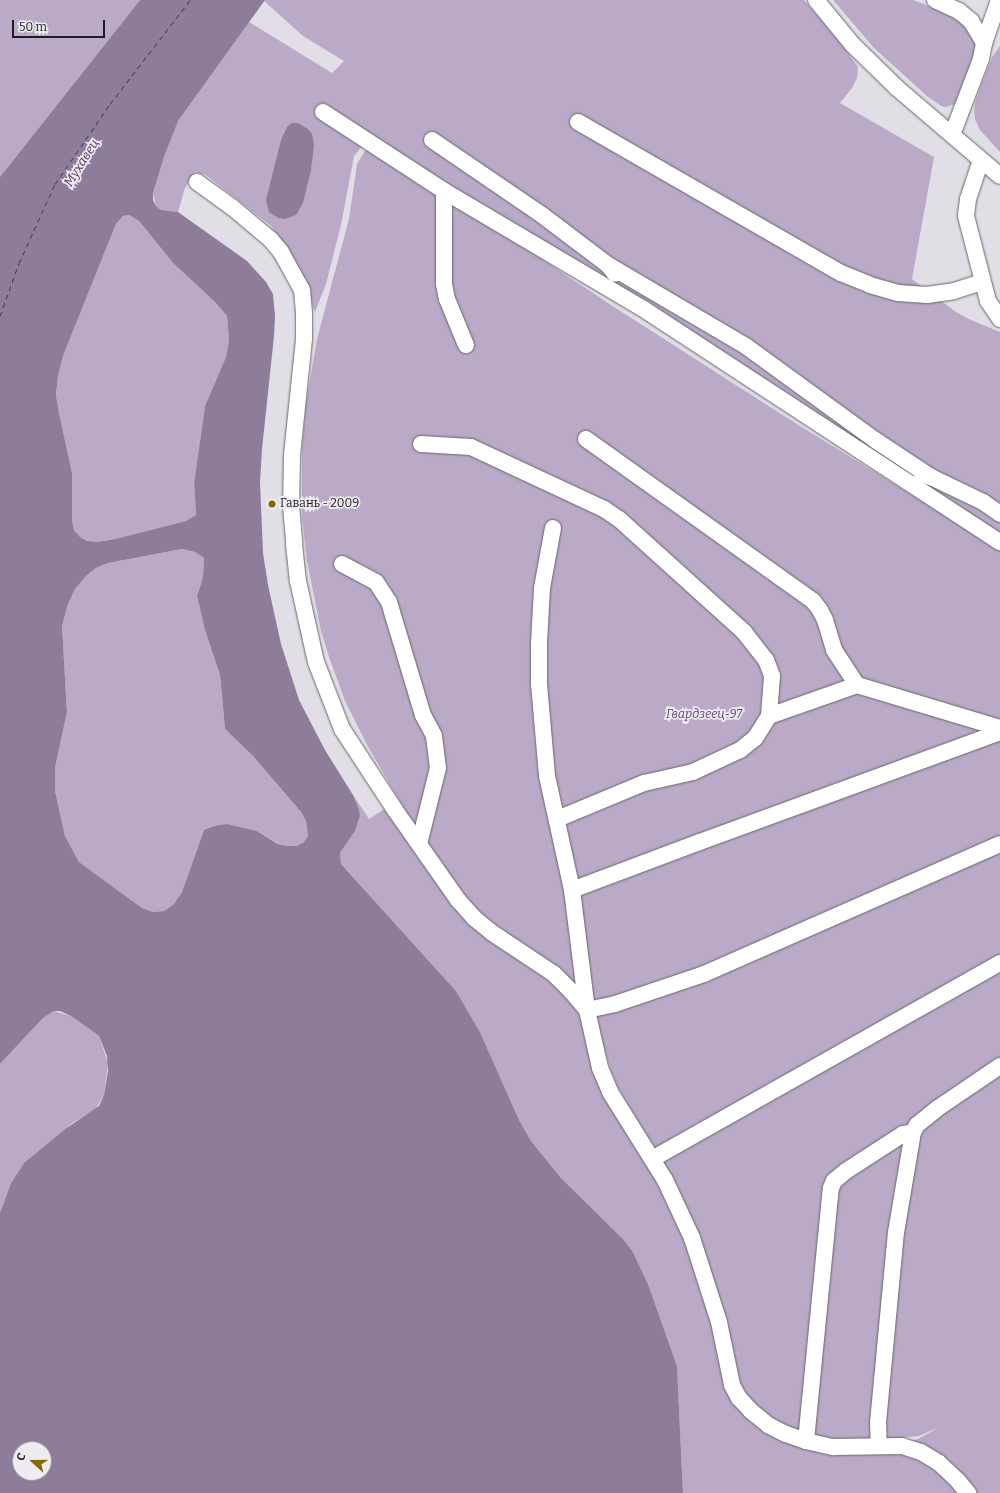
<!DOCTYPE html>
<html>
<head>
<meta charset="utf-8">
<style>
	body { margin:0 }
	#map { position:relative; width:1000px; height:1493px; overflow:hidden; background:#e1dee5; font-family:Bitter,serif }
	div>[style] { position:absolute }
	.green>* { inset:0; background:#baaac8 }
	.water>* { inset:0; background:#8d7d9b }
	.ferry>* { height:1px; margin-top:-0.5px; transform-origin:0; background:repeating-linear-gradient(90deg,#4e3662 0 5px,transparent 0 9px) }
	.roads { filter:drop-shadow(0 0 1px #69666c) drop-shadow(0 0 1px #69666c) }
	.minor>* { height:16px; margin:-8px; padding:0 8px; transform-origin:8px; border-radius:8px; background:#fff }
	.dots>* { width:11px; height:11px; translate:-50% -50%; box-sizing:border-box; border:2px solid #eeebf2; border-radius:50% }
	span { translate:-50% -50%; white-space:nowrap; text-align:center; line-height:1.15; -webkit-text-stroke:3.5px #eeebf2; paint-order:stroke }
	.poi-label { font-size:12px; color:#1d1c1e }
	.left { translate:0 -50%; text-align:left }
	.park-label { font-size:12px; color:#5e4572; font-style:italic }
	.water-label { font-size:13px; color:#4e3662; font-style:italic }
	.north { position:absolute; left:12px; top:1441px; width:40px; height:40px; box-sizing:border-box; background:#eeebf2; border:1px solid #9a989d; border-radius:50%; rotate:291deg; font-size:11px; font-weight:700; line-height:16px; text-align:center; color:#1d1c1e }
	.north::after { content:''; display:block; margin:auto; width:14px; height:18px; background:#826a03; clip-path:polygon(50% 0,100% 100%,50% 72%,0 100%) }
	.scale { position:absolute; left:12px; top:20px; width:93px; height:18px; box-sizing:border-box; border:2px solid #1d1c1e; border-top:0; padding-left:5px; font-size:12px; line-height:14px; white-space:nowrap; color:#1d1c1e; -webkit-text-stroke:3px #eeebf2; paint-order:stroke }
</style>
</head>
<body>
<div id="map">
	<div class="green">
		<div style="clip-path:polygon(0 0,140px 0,0 177px)"></div>
		<div style="clip-path:polygon(265px 0,804px 0,844px 47px,858px 67px,857px 78px,852px 88px,840px 103px,934px 157px,912px 279px,956px 312px,971px 320px,1000px 332px,1000px 534px,363px 145px,354px 156px,341px 225px,326px 284px,315px 312px,306px 285px,291px 254px,271px 226px,206px 175px,195px 172px,185px 188px,178px 212px,161px 210px,156px 206px,153px 193px,170px 138px,178px 121px,249px 22px,332px 73px,344px 61px,303px 36px,264px 1px)"></div>
		<div style="clip-path:polygon(833px 0,913px 0,944px 12px,966px 26px,976px 44px,975px 54px,958px 99px,955px 104px,946px 107px,941px 106px,927px 96px,874px 48px)"></div>
		<div style="clip-path:polygon(1000px 46px,1000px 152px,980px 130px,975px 119px,974px 110px,976px 99px,992px 57px)"></div>
		<div style="clip-path:polygon(370px 149px,450px 198px,608px 303px,800px 426px,1000px 549px,1000px 1493px,683px 1493px,677px 1366px,648px 1284px,633px 1252px,624px 1240px,561px 1178px,531px 1141px,519px 1120px,480px 1032px,456px 991px,341px 864px,340px 853px,355px 831px,360px 816px,353px 795px,369px 819px,384px 809px,389px 815px,395px 810px,419px 844px,443px 885px,462px 909px,479px 927px,503px 945px,551px 976px,569px 995px,582px 1014px,602px 1084px,662px 1185px,687px 1236px,699px 1267px,716px 1327px,727px 1388px,739px 1405px,753px 1418px,788px 1439px,810px 1446px,835px 1451px,859px 1452px,879px 1449px,918px 1439px,939px 1427px,919px 1436px,850px 1443px,829px 1441px,787px 1429px,764px 1417px,749px 1403px,734px 1383px,729px 1349px,696px 1232px,674px 1183px,617px 1086px,610px 1068px,598px 1028px,591px 1012px,583px 1000px,562px 977px,547px 965px,495px 929px,466px 904px,409px 817px,367px 745px,345px 701px,329px 657px,321px 631px,307px 561px,302px 517px,302px 448px,306px 403px,317px 339px,349px 219px,357px 164px,365px 151px)"></div>
		<div style="clip-path:polygon(129px 215px,139px 221px,173px 263px,215px 302px,227px 316px,229px 340px,226px 357px,205px 406px,194px 483px,196px 515px,186px 521px,115px 539px,98px 542px,87px 541px,80px 537px,74px 530px,72px 520px,72px 473px,59px 413px,56px 395px,58px 376px,63px 356px,116px 224px,123px 216px)"></div>
		<div style="clip-path:polygon(182px 549px,195px 552px,204px 558px,203px 577px,197px 596px,205px 630px,220px 675px,225px 729px,253px 756px,301px 812px,306px 821px,308px 836px,303px 843px,296px 846px,288px 846px,279px 844px,257px 831px,227px 824px,204px 830px,182px 892px,174px 904px,164px 911px,153px 912px,142px 908px,79px 862px,65px 836px,55px 791px,55px 768px,67px 712px,62px 626px,68px 604px,75px 589px,86px 576px,96px 568px,108px 563px)"></div>
		<div style="clip-path:polygon(54px 1011px,71px 1016px,99px 1036px,108px 1063px,104px 1095px,95px 1110px,72px 1123px,24px 1163px,11px 1183px,0 1213px,0 1064px,43px 1018px)"></div>
	</div>
	<div class="water">
		<div style="clip-path:polygon(evenodd,140px 0,265px 0,178px 121px,165px 154px,153px 193px,153px 200px,156px 206px,161px 210px,178px 212px,247px 261px,266px 282px,273px 294px,275px 316px,274px 336px,262px 449px,260px 482px,263px 553px,268px 585px,281px 644px,299px 700px,325px 750px,353px 795px,359px 810px,360px 816px,355px 831px,340px 853px,341px 864px,456px 991px,480px 1032px,519px 1120px,531px 1141px,561px 1178px,624px 1240px,633px 1252px,648px 1284px,677px 1366px,683px 1493px,0 1493px,0 1213px,11px 1183px,24px 1163px,65px 1129px,99px 1106px,104px 1095px,108px 1071px,107px 1056px,99px 1036px,71px 1016px,60px 1011px,54px 1011px,43px 1018px,0 1064px,0 177px,140px 0,129px 215px,139px 221px,173px 263px,215px 302px,227px 316px,229px 340px,226px 357px,205px 406px,194px 483px,196px 515px,186px 521px,115px 539px,98px 542px,87px 541px,80px 537px,74px 530px,72px 520px,72px 473px,59px 413px,56px 395px,58px 376px,63px 356px,116px 224px,123px 216px,129px 215px,140px 0,182px 549px,195px 552px,204px 558px,203px 577px,197px 596px,205px 630px,220px 675px,225px 729px,253px 756px,301px 812px,306px 821px,308px 836px,303px 843px,296px 846px,288px 846px,278px 844px,257px 831px,227px 824px,215px 826px,204px 830px,182px 892px,174px 904px,164px 911px,153px 912px,142px 908px,79px 862px,65px 836px,55px 791px,55px 768px,67px 712px,62px 626px,68px 604px,75px 589px,86px 576px,96px 568px,108px 563px,182px 549px,140px 0,20px 1449px,44px 1449px,44px 1473px,20px 1473px,20px 1449px)"></div>
		<div style="clip-path:polygon(292px 123px,298px 123px,308px 129px,312px 134px,314px 145px,311px 170px,303px 203px,296px 215px,285px 219px,278px 218px,269px 212px,266px 200px,281px 140px,287px 127px)"></div>
	</div>
	<div class="ferry">
		<div style="left:0;top:316px;width:56px;rotate:-70.3deg"></div>
		<div style="left:19px;top:263px;width:87px;rotate:-65.5deg"></div>
		<div style="left:55px;top:184px;width:97px;rotate:-55.5deg"></div>
		<div style="left:110px;top:104px;width:131px;rotate:-52.4deg"></div>
	</div>
	<div class="roads">
		<div class="minor">
			<div style="left:816px;top:0;width:57px;rotate:50.7deg"></div>
			<div style="left:852px;top:44px;width:63px;rotate:44.4deg"></div>
			<div style="left:897px;top:88px;width:135px;rotate:40.5deg"></div>
			<div style="left:935px;top:0;width:26px;rotate:25deg"></div>
			<div style="left:959px;top:11px;width:16px;rotate:40deg"></div>
			<div style="left:971px;top:21px;width:26px;rotate:59deg"></div>
			<div style="left:984px;top:43px;width:16px;rotate:101deg"></div>
			<div style="left:981px;top:59px;width:81px;rotate:110.9deg"></div>
			<div style="left:984px;top:43px;width:46px;rotate:-70.8deg"></div>
			<div style="left:323px;top:112px;width:145px;rotate:33.1deg"></div>
			<div style="left:444px;top:191px;width:230px;rotate:30.6deg"></div>
			<div style="left:642px;top:308px;width:428px;rotate:33.2deg"></div>
			<div style="left:578px;top:122px;width:303px;rotate:29.9deg"></div>
			<div style="left:841px;top:273px;width:31px;rotate:22deg"></div>
			<div style="left:870px;top:285px;width:29px;rotate:16deg"></div>
			<div style="left:898px;top:293px;width:29px;rotate:4deg"></div>
			<div style="left:927px;top:295px;width:27px;rotate:-8deg"></div>
			<div style="left:954px;top:291px;width:29px;rotate:-18deg"></div>
			<div style="left:432px;top:140px;width:133px;rotate:34.3deg"></div>
			<div style="left:542px;top:215px;width:83px;rotate:37.1deg"></div>
			<div style="left:608px;top:265px;width:11px;rotate:52deg"></div>
			<div style="left:981px;top:160px;width:41px;rotate:108.4deg"></div>
			<div style="left:968px;top:199px;width:17px;rotate:97deg"></div>
			<div style="left:966px;top:216px;width:88px;rotate:75.5deg"></div>
			<div style="left:988px;top:301px;width:22px;rotate:56deg"></div>
			<div style="left:197px;top:182px;width:44px;rotate:35.8deg"></div>
			<div style="left:233px;top:208px;width:50px;rotate:40.1deg"></div>
			<div style="left:271px;top:240px;width:16px;rotate:50deg"></div>
			<div style="left:281px;top:252px;width:43px;rotate:61.1deg"></div>
			<div style="left:302px;top:290px;width:23px;rotate:85deg"></div>
			<div style="left:304px;top:313px;width:26px;rotate:90deg"></div>
			<div style="left:304px;top:339px;width:118px;rotate:95.9deg"></div>
			<div style="left:292px;top:456px;width:50px;rotate:91.1deg"></div>
			<div style="left:291px;top:506px;width:38px;rotate:85deg"></div>
			<div style="left:294px;top:544px;width:37px;rotate:84deg"></div>
			<div style="left:298px;top:581px;width:83px;rotate:77.5deg"></div>
			<div style="left:316px;top:662px;width:72px;rotate:68.8deg"></div>
			<div style="left:342px;top:729px;width:97px;rotate:56.8deg"></div>
			<div style="left:395px;top:810px;width:110px;rotate:55deg"></div>
			<div style="left:458px;top:900px;width:24px;rotate:48deg"></div>
			<div style="left:474px;top:918px;width:22px;rotate:39deg"></div>
			<div style="left:491px;top:932px;width:76px;rotate:33.7deg"></div>
			<div style="left:554px;top:974px;width:24px;rotate:45deg"></div>
			<div style="left:571px;top:991px;width:25px;rotate:50deg"></div>
			<div style="left:444px;top:191px;width:93px;rotate:90deg"></div>
			<div style="left:444px;top:284px;width:15px;rotate:79deg"></div>
			<div style="left:447px;top:299px;width:50px;rotate:67.6deg"></div>
			<div style="left:608px;top:265px;width:161px;rotate:30.5deg"></div>
			<div style="left:747px;top:347px;width:158px;rotate:36deg"></div>
			<div style="left:875px;top:440px;width:67px;rotate:33.5deg"></div>
			<div style="left:586px;top:439px;width:279px;rotate:35.5deg"></div>
			<div style="left:813px;top:601px;width:11px;rotate:52deg"></div>
			<div style="left:820px;top:610px;width:11px;rotate:63deg"></div>
			<div style="left:825px;top:620px;width:31px;rotate:73deg"></div>
			<div style="left:834px;top:650px;width:42px;rotate:56.7deg"></div>
			<div style="left:421px;top:444px;width:50px;rotate:3.4deg"></div>
			<div style="left:471px;top:447px;width:147px;rotate:25deg"></div>
			<div style="left:604px;top:509px;width:18px;rotate:34deg"></div>
			<div style="left:619px;top:519px;width:169px;rotate:42.1deg"></div>
			<div style="left:744px;top:632px;width:36px;rotate:52deg"></div>
			<div style="left:766px;top:660px;width:17px;rotate:69deg"></div>
			<div style="left:772px;top:676px;width:40px;rotate:94.3deg"></div>
			<div style="left:769px;top:716px;width:26px;rotate:122deg"></div>
			<div style="left:755px;top:738px;width:19px;rotate:141deg"></div>
			<div style="left:740px;top:750px;width:52px;rotate:154.9deg"></div>
			<div style="left:693px;top:772px;width:50px;rotate:167.3deg"></div>
			<div style="left:644px;top:783px;width:94px;rotate:157.5deg"></div>
			<div style="left:922px;top:474px;width:9px;rotate:18deg"></div>
			<div style="left:931px;top:477px;width:58px;rotate:25.7deg"></div>
			<div style="left:983px;top:502px;width:21px;rotate:35deg"></div>
			<div style="left:553px;top:528px;width:61px;rotate:100.4deg"></div>
			<div style="left:542px;top:588px;width:55px;rotate:93.1deg"></div>
			<div style="left:539px;top:643px;width:41px;rotate:90deg"></div>
			<div style="left:539px;top:684px;width:92px;rotate:85deg"></div>
			<div style="left:547px;top:776px;width:117px;rotate:77.6deg"></div>
			<div style="left:572px;top:890px;width:121px;rotate:82.9deg"></div>
			<div style="left:587px;top:1010px;width:59px;rotate:77.4deg"></div>
			<div style="left:600px;top:1068px;width:26px;rotate:67deg"></div>
			<div style="left:610px;top:1092px;width:104px;rotate:58deg"></div>
			<div style="left:665px;top:1180px;width:64px;rotate:65deg"></div>
			<div style="left:692px;top:1238px;width:88px;rotate:72.2deg"></div>
			<div style="left:719px;top:1322px;width:64px;rotate:78.3deg"></div>
			<div style="left:732px;top:1385px;width:15px;rotate:62deg"></div>
			<div style="left:739px;top:1398px;width:18px;rotate:47deg"></div>
			<div style="left:751px;top:1411px;width:22px;rotate:39deg"></div>
			<div style="left:768px;top:1425px;width:20px;rotate:27deg"></div>
			<div style="left:786px;top:1434px;width:21px;rotate:19deg"></div>
			<div style="left:806px;top:1441px;width:28px;rotate:13deg"></div>
			<div style="left:833px;top:1447px;width:69px;rotate:-0.8deg"></div>
			<div style="left:902px;top:1446px;width:20px;rotate:18deg"></div>
			<div style="left:921px;top:1452px;width:21px;rotate:31deg"></div>
			<div style="left:939px;top:1463px;width:26px;rotate:43deg"></div>
			<div style="left:958px;top:1481px;width:16px;rotate:50deg"></div>
			<div style="left:342px;top:564px;width:38px;rotate:28deg"></div>
			<div style="left:376px;top:582px;width:24px;rotate:57deg"></div>
			<div style="left:389px;top:602px;width:118px;rotate:73.3deg"></div>
			<div style="left:423px;top:715px;width:24px;rotate:62deg"></div>
			<div style="left:434px;top:736px;width:32px;rotate:83deg"></div>
			<div style="left:438px;top:768px;width:78px;rotate:104deg"></div>
			<div style="left:769px;top:716px;width:93px;rotate:-19.4deg"></div>
			<div style="left:857px;top:685px;width:149px;rotate:16.7deg"></div>
			<div style="left:572px;top:890px;width:134px;rotate:-20.6deg"></div>
			<div style="left:697px;top:843px;width:323px;rotate:-20.1deg"></div>
			<div style="left:587px;top:1010px;width:29px;rotate:-12deg"></div>
			<div style="left:615px;top:1004px;width:94px;rotate:-18.6deg"></div>
			<div style="left:704px;top:974px;width:323px;rotate:-23.7deg"></div>
			<div style="left:913px;top:1132px;width:8px;rotate:-60deg"></div>
			<div style="left:917px;top:1125px;width:27px;rotate:-39deg"></div>
			<div style="left:938px;top:1108px;width:75px;rotate:-34.1deg"></div>
			<div style="left:652px;top:1159px;width:399px;rotate:-29.4deg"></div>
			<div style="left:806px;top:1441px;width:254px;rotate:-84.4deg"></div>
			<div style="left:831px;top:1188px;width:8px;rotate:-67deg"></div>
			<div style="left:834px;top:1181px;width:16px;rotate:-40deg"></div>
			<div style="left:846px;top:1171px;width:68px;rotate:-33deg"></div>
			<div style="left:903px;top:1134px;width:10px;rotate:-11deg"></div>
			<div style="left:913px;top:1132px;width:101px;rotate:99.6deg"></div>
			<div style="left:896px;top:1232px;width:191px;rotate:95.4deg"></div>
			<div style="left:878px;top:1422px;width:23px;rotate:88deg"></div>
		</div>
	</div>
	<div class="dots">
		<div style="left:272px;top:504px;background:#826a03"></div>
	</div>
	<div class="poi-label">
		<span class="left" style="left:280px;top:504px">Гавань - 2009</span>
	</div>
	<div class="park-label">
		<span style="left:704px;top:715px">Гвардзеец-97</span>
	</div>
	<div class="water-label">
		<span style="left:82px;top:163px;rotate:-58deg">Мухавец</span>
	</div>
	<div class="north">С</div>
	<div class="scale">50 m</div>
</div>
</body>
</html>
